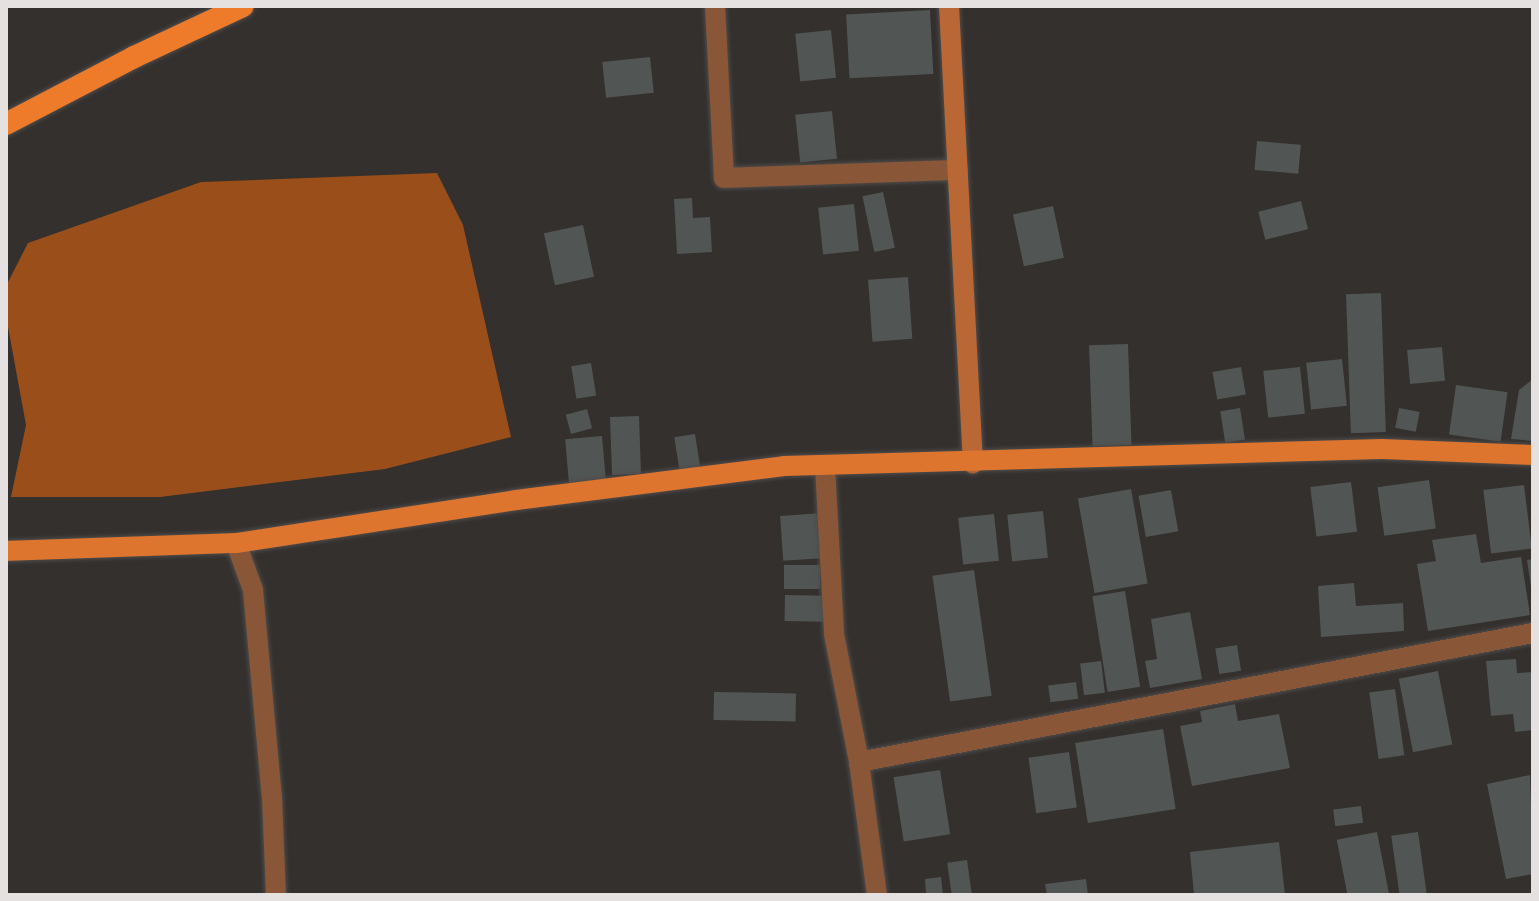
<!DOCTYPE html>
<html>
<head>
<meta charset="utf-8">
<style>
	body { margin:0 }
	#map { position:relative; width:1539px; height:901px; overflow:hidden; background:#33302e; font-family:Karla,sans-serif }
	div>[style] { position:absolute }
	.water>* { inset:0; background:#9a4e19 }
	.building>* { inset:0; background:#515554; transform-origin:0 0 }
	.roads { filter:drop-shadow(0 0 2px #4f4c4a) drop-shadow(0 0 2px #4f4c4a) }
	.minor>* { height:20px; margin:-10px; padding:0 10px; transform-origin:10px; border-radius:10px; background:#895637 }
	.secondary>* { height:20px; margin:-10px; padding:0 10px; transform-origin:10px; border-radius:10px; background:#b96835 }
	.primary>* { height:20px; margin:-10px; padding:0 10px; transform-origin:10px; border-radius:10px; background:#dd752f }
	.trunk>* { height:22px; margin:-11px; padding:0 11px; transform-origin:11px; border-radius:11px; background:#ee7b2a }
	span { translate:-50% -50%; white-space:nowrap; text-align:center; line-height:1.15; -webkit-text-stroke:7px #33302e; paint-order:stroke }
	.frame { position:absolute; inset:0; border:8px solid #e4e1e0; pointer-events:none }
</style>
</head>
<body>
<div id="map">
	<div class="water">
		<div style="clip-path:polygon(437px 173px,463px 225px,511px 437px,385px 469px,160px 497px,11px 497px,26px 425px,6px 316px,6px 286px,28px 243px,201px 182px)"></div>
	</div>
	<div class="building">
		<div style="left:930px;top:10px;width:64px;height:84px;rotate:87deg"></div>
		<div style="left:831px;top:30px;width:48px;height:36px;rotate:84deg"></div>
		<div style="left:650px;top:57px;width:36px;height:48px;rotate:84deg"></div>
		<div style="left:832px;top:111px;width:48px;height:37px;rotate:84deg"></div>
		<div style="left:1257px;top:141px;width:44px;height:29px;rotate:5deg"></div>
		<div style="left:883px;top:192px;width:57px;height:21px;rotate:78deg"></div>
		<div style="clip-path:polygon(692px 198px,693px 218px,710px 217px,712px 252px,677px 254px,674px 199px)"></div>
		<div style="left:1301px;top:201px;width:29px;height:44px;rotate:76deg"></div>
		<div style="left:854px;top:204px;width:47px;height:36px;rotate:84deg"></div>
		<div style="left:1053px;top:206px;width:53px;height:41px;rotate:78deg"></div>
		<div style="left:583px;top:225px;width:53px;height:40px;rotate:78deg"></div>
		<div style="left:908px;top:277px;width:62px;height:40px;rotate:86deg"></div>
		<div style="left:1381px;top:293px;width:139px;height:35px;rotate:88deg"></div>
		<div style="left:1128px;top:344px;width:101px;height:39px;rotate:88deg"></div>
		<div style="left:1442px;top:347px;width:34px;height:35px;rotate:85deg"></div>
		<div style="left:1342px;top:359px;width:47px;height:36px;rotate:84deg"></div>
		<div style="left:591px;top:363px;width:33px;height:20px;rotate:81deg"></div>
		<div style="left:1241px;top:367px;width:28px;height:29px;rotate:80deg"></div>
		<div style="left:1300px;top:367px;width:47px;height:37px;rotate:84deg"></div>
		<div style="clip-path:polygon(1533px 379px,1533px 441px,1511px 439px,1519px 390px)"></div>
		<div style="left:1456px;top:385px;width:52px;height:50px;rotate:8deg"></div>
		<div style="left:1240px;top:408px;width:32px;height:20px;rotate:81deg"></div>
		<div style="left:1399px;top:408px;width:21px;height:20px;rotate:11deg"></div>
		<div style="left:587px;top:409px;width:20px;height:22px;rotate:75deg"></div>
		<div style="left:639px;top:416px;width:58px;height:29px;rotate:88deg"></div>
		<div style="left:695px;top:434px;width:33px;height:21px;rotate:81deg"></div>
		<div style="left:602px;top:436px;width:47px;height:37px;rotate:85deg"></div>
		<div style="left:1429px;top:480px;width:49px;height:52px;rotate:82deg"></div>
		<div style="left:1351px;top:482px;width:50px;height:41px;rotate:83deg"></div>
		<div style="left:1524px;top:485px;width:64px;height:41px;rotate:83deg"></div>
		<div style="left:1131px;top:489px;width:96px;height:54px;rotate:80deg"></div>
		<div style="left:1171px;top:490px;width:42px;height:33px;rotate:80deg"></div>
		<div style="left:1043px;top:511px;width:47px;height:36px;rotate:84deg"></div>
		<div style="left:822px;top:513px;width:45px;height:42px;rotate:86deg"></div>
		<div style="left:994px;top:514px;width:47px;height:36px;rotate:84deg"></div>
		<div style="clip-path:polygon(1476px 534px,1481px 563px,1521px 557px,1530px 615px,1428px 631px,1417px 564px,1436px 561px,1432px 540px)"></div>
		<div style="clip-path:polygon(1533px 559px,1533px 587px,1531px 587px,1527px 560px)"></div>
		<div style="left:784px;top:565px;width:36px;height:24px"></div>
		<div style="left:974px;top:570px;width:127px;height:42px;rotate:82deg"></div>
		<div style="clip-path:polygon(1354px 583px,1356px 606px,1403px 603px,1404px 631px,1321px 637px,1318px 586px)"></div>
		<div style="left:1125px;top:591px;width:97px;height:33px;rotate:81deg"></div>
		<div style="left:785px;top:595px;width:40px;height:26px;rotate:1deg"></div>
		<div style="clip-path:polygon(1190px 612px,1202px 679px,1150px 688px,1145px 661px,1157px 659px,1151px 619px)"></div>
		<div style="left:1237px;top:645px;width:26px;height:22px;rotate:81deg"></div>
		<div style="clip-path:polygon(1516px 659px,1517px 673px,1533px 672px,1533px 730px,1515px 732px,1513px 714px,1491px 716px,1486px 661px)"></div>
		<div style="left:1101px;top:661px;width:32px;height:21px;rotate:83deg"></div>
		<div style="left:1438px;top:671px;width:75px;height:40px;rotate:79deg"></div>
		<div style="left:1076px;top:682px;width:17px;height:28px;rotate:83deg"></div>
		<div style="left:1395px;top:689px;width:67px;height:26px;rotate:82deg"></div>
		<div style="left:714px;top:692px;width:82px;height:28px;rotate:1deg"></div>
		<div style="clip-path:polygon(1235px 704px,1238px 721px,1279px 714px,1290px 768px,1192px 786px,1180px 726px,1202px 722px,1200px 711px)"></div>
		<div style="left:1163px;top:729px;width:81px;height:89px;rotate:81deg"></div>
		<div style="left:1069px;top:752px;width:56px;height:41px;rotate:82deg"></div>
		<div style="left:940px;top:770px;width:65px;height:47px;rotate:81deg"></div>
		<div style="clip-path:polygon(1530px 775px,1533px 874px,1506px 879px,1487px 784px)"></div>
		<div style="left:1361px;top:806px;width:17px;height:28px;rotate:83deg"></div>
		<div style="left:1377px;top:832px;width:64px;height:41px;rotate:79deg"></div>
		<div style="left:1418px;top:832px;width:64px;height:27px;rotate:82deg"></div>
		<div style="clip-path:polygon(1279px 842px,1285px 895px,1194px 895px,1190px 852px)"></div>
		<div style="left:967px;top:860px;width:35px;height:20px;rotate:82deg"></div>
		<div style="clip-path:polygon(941px 877px,943px 895px,926px 895px,925px 879px)"></div>
		<div style="clip-path:polygon(1086px 879px,1088px 895px,1047px 895px,1045px 884px)"></div>
	</div>
	<div class="roads">
		<div class="minor">
			<div style="left:715px;top:6px;width:172px;rotate:87deg"></div>
			<div style="left:724px;top:178px;width:234px;rotate:-2deg"></div>
			<div style="left:825px;top:466px;width:168px;rotate:86.9deg"></div>
			<div style="left:834px;top:634px;width:130px;rotate:78.9deg"></div>
			<div style="left:859px;top:762px;width:134px;rotate:82.3deg"></div>
			<div style="left:236px;top:543px;width:50px;rotate:70.1deg"></div>
			<div style="left:253px;top:590px;width:208px;rotate:84.8deg"></div>
			<div style="left:272px;top:797px;width:98px;rotate:87.7deg"></div>
			<div style="left:859px;top:762px;width:686px;rotate:-10.84deg"></div>
		</div>
		<div class="secondary">
			<div style="left:949px;top:6px;width:458px;rotate:87deg"></div>
		</div>
		<div class="primary">
			<div style="left:6px;top:551px;width:230px;rotate:-2deg"></div>
			<div style="left:236px;top:543px;width:283px;rotate:-8.7deg"></div>
			<div style="left:516px;top:500px;width:270px;rotate:-7.2deg"></div>
			<div style="left:784px;top:466px;width:598px;rotate:-1.63deg"></div>
			<div style="left:1382px;top:449px;width:151px;rotate:2.3deg"></div>
		</div>
		<div class="trunk">
			<div style="left:6px;top:124px;width:144px;rotate:-27.6deg"></div>
			<div style="left:134px;top:57px;width:120px;rotate:-25.1deg"></div>
		</div>
	</div>
	<div class="frame"></div>
</div>
</body>
</html>
